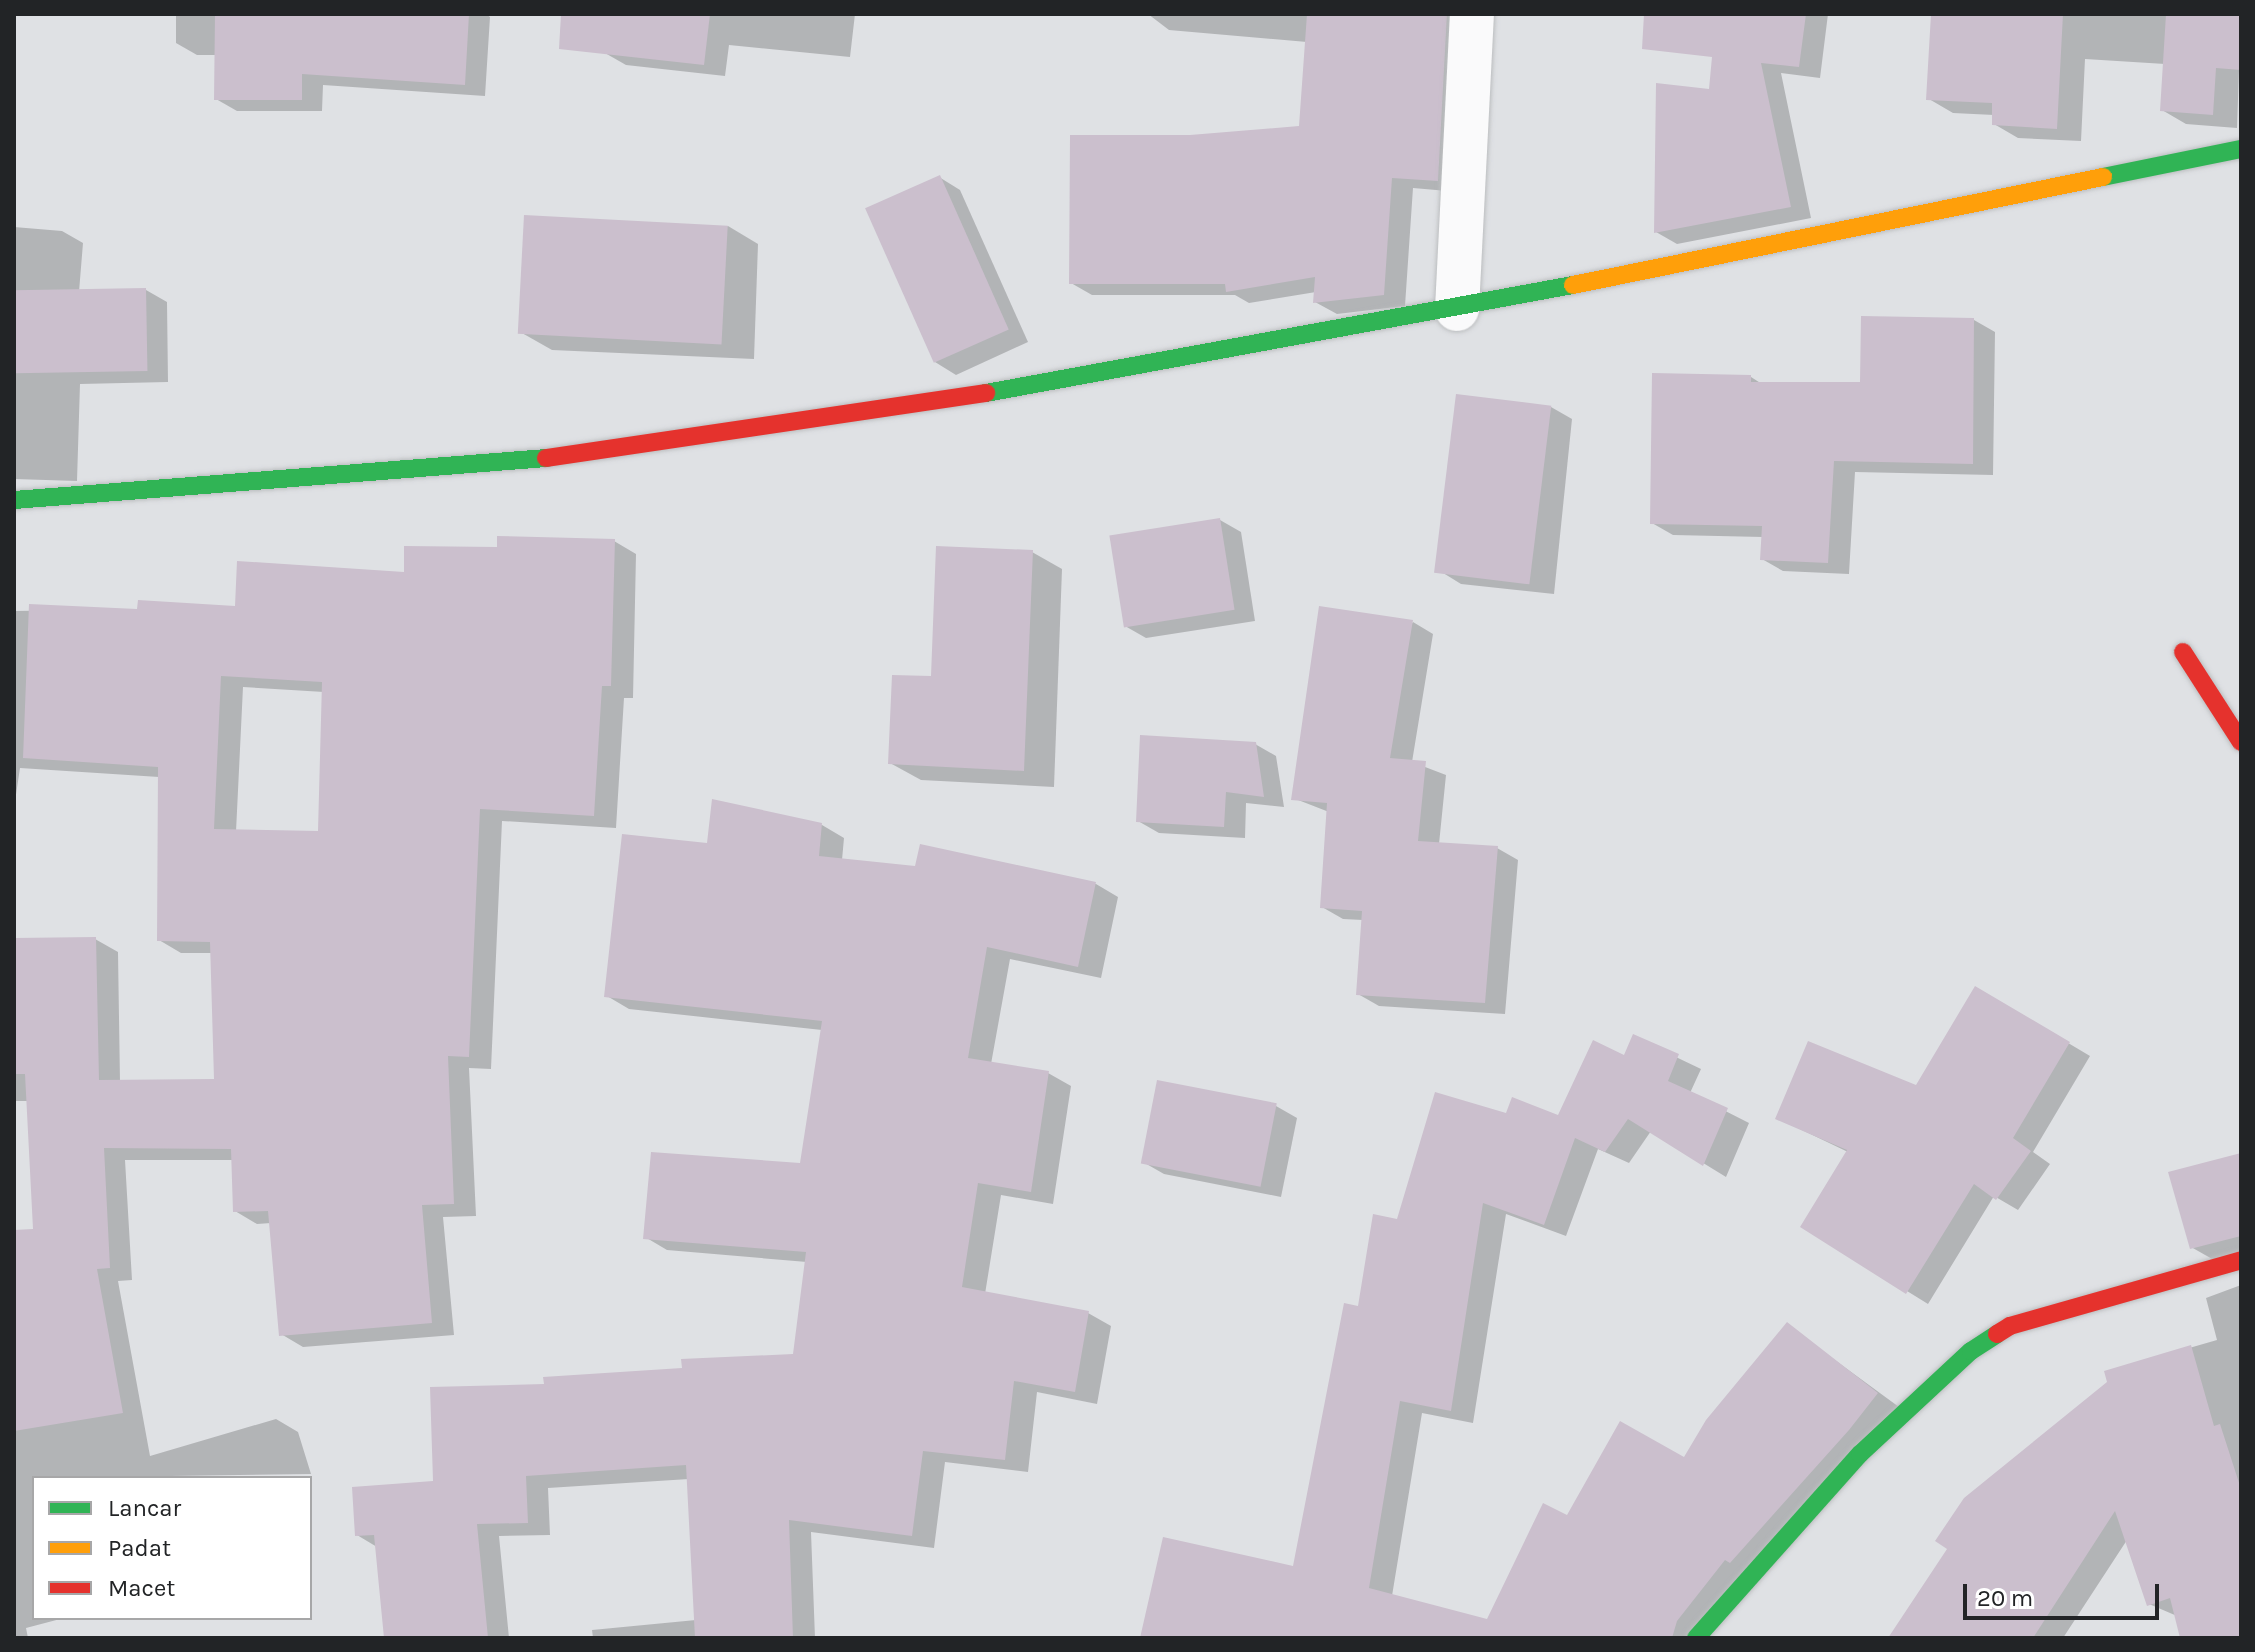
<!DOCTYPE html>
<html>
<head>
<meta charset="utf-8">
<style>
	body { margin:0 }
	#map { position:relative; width:2255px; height:1652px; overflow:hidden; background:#dfe1e4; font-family:Karla,sans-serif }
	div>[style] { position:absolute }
	.shadow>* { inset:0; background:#0003 }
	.building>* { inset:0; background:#cbbfcd; transform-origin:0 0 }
	.roads { filter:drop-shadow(0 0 2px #bcbec0) drop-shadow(0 0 2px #bcbec0) }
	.street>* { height:44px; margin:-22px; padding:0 22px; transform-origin:22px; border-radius:22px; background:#fafafb }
	.fast>* { height:18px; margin:-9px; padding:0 9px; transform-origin:9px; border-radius:9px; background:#30b455 }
	.slow>* { height:18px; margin:-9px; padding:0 9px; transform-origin:9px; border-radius:9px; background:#ff9f0a }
	.jam>* { height:18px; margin:-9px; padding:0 9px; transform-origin:9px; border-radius:9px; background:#e5322d }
	span { translate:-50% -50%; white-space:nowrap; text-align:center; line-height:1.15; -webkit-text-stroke:7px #fff; paint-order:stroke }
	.frame { position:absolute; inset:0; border:16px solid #222426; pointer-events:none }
	.legend { position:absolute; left:32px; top:1476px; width:280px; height:144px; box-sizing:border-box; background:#fff; border:2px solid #a7a7a8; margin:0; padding:10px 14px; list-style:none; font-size:24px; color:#222426 }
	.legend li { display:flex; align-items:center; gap:16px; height:40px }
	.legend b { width:40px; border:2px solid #a7a7a8 }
	.scale { position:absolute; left:1963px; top:1584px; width:196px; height:36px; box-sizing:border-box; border:4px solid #222426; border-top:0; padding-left:10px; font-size:24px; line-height:28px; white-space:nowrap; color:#222426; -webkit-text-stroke:6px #fff; paint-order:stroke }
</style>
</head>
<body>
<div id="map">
	<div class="shadow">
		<div style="clip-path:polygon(176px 14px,486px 14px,490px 17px,485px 96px,323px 85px,322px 111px,237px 111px,216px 99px,216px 55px,197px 55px,176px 43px)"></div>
		<div style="clip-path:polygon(610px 14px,855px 14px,850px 57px,729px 45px,725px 76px,626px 65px,605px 53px)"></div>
		<div style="clip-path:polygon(1148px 14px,1472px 14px,1459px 192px,1413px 188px,1405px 306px,1337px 314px,1315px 302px,1316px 292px,1249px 303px,1235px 295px,1092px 295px,1071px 283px,1190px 137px,1300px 128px,1307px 42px,1169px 30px)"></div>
		<div style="clip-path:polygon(1719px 14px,1828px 14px,1820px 78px,1781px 73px,1811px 218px,1677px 244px,1656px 232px,1710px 91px)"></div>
		<div style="clip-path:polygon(1933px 14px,2241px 14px,2237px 128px,2186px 124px,2162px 110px,2165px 64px,2085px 59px,2081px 141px,2018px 138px,1994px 124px,1994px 115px,1953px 113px,1929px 99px)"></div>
		<div style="clip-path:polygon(939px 177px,960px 190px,1028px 342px,956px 375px,935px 362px)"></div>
		<div style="clip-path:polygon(728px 226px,758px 244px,754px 359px,552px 350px,522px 333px)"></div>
		<div style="clip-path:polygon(14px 227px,62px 231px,83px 243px,79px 292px,146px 290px,167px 302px,168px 382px,80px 384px,77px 481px,14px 479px)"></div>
		<div style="clip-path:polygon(1974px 320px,1995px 332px,1993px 475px,1855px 472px,1849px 574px,1783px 571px,1762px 559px,1763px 537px,1673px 535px,1652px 523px,1751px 377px,1762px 384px,1862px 384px)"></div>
		<div style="clip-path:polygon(1551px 407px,1572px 419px,1554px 594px,1461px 584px,1440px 571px)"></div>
		<div style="clip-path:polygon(1220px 520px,1241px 532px,1255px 621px,1146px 638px,1125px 626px)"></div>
		<div style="clip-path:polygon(evenodd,614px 541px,636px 554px,633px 698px,624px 698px,616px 828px,502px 821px,491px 1069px,469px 1068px,476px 1216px,443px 1217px,454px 1335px,303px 1347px,281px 1334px,271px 1223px,257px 1224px,235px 1211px,233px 1160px,125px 1160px,132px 1280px,118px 1281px,150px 1456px,276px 1419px,298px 1432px,311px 1474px,34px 1478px,34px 1618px,64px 1618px,26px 1628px,28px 1638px,14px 1638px,14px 1232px,35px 1231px,28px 1101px,14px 1101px,14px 940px,95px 939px,118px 952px,120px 1082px,216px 1081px,213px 953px,181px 953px,159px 940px,159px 777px,20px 768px,14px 808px,14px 611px,236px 608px,406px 574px,498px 549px,614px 541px,243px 687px,324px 692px,320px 833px,236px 832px,243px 687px)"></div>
		<div style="clip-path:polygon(1032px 552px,1062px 569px,1054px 787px,921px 780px,890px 763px,933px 678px)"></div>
		<div style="clip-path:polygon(1413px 622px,1433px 634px,1412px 762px,1446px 775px,1439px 844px,1497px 848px,1518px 860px,1505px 1014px,1379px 1006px,1358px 994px,1363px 920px,1343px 919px,1322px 907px,1329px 812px,1293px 798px)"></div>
		<div style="clip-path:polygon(1255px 744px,1276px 756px,1284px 807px,1246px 803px,1245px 838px,1159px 833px,1138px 821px)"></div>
		<div style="clip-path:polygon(822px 825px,844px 838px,842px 860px,1096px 884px,1118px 897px,1101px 978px,1010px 959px,991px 1064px,1048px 1073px,1071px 1086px,1053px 1204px,1001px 1195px,985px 1294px,1088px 1313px,1111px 1326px,1097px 1404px,1037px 1392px,1028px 1472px,945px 1462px,934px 1548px,811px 1532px,815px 1638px,593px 1638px,592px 1630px,696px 1620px,689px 1479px,548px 1488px,550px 1535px,499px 1536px,509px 1638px,386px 1638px,377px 1547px,357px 1535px,435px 1483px,546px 1386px,795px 1356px,807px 1262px,667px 1250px,645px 1237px,802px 1165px,822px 1030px,629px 1009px,607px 996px,709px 846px)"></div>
		<div style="clip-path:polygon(1976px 988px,2090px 1056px,2033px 1152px,2050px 1164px,2018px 1210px,1994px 1196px,1928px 1304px,1802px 1226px,1848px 1152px,1777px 1118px,1917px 1088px)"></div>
		<div style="clip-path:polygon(1634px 1037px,1701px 1069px,1690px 1093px,1749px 1123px,1726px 1177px,1651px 1131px,1629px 1163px,1598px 1149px,1566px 1236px,1506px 1214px,1473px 1423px,1422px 1413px,1392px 1596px,1486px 1626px,1568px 1518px,1684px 1460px,1787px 1325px,1899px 1407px,1698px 1638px,1142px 1638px,1295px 1568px,1359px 1308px,1398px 1221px,1507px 1116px,1559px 1117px,1625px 1058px)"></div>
		<div style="clip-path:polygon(1276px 1106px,1297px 1118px,1281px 1197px,1164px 1174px,1143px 1162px)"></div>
		<div style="clip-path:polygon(2241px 1155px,2241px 1255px,2214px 1260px,2191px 1247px)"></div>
		<div style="clip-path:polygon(2241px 1285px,2241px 1638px,2182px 1638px,2177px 1616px,2149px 1604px,2127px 1540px,2063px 1638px,1890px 1638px,2109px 1383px,2106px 1372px,2217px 1340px,2206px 1298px)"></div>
	</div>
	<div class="building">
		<div style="clip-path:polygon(215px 14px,469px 14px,465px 85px,302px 74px,302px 100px,214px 100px)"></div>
		<div style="clip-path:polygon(561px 14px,710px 14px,704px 65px,559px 49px)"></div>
		<div style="clip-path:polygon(1307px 14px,1447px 14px,1438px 181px,1392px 178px,1384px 295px,1313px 303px,1315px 277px,1226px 292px,1225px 284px,1069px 284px,1070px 135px,1190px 135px,1299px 126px)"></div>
		<div style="clip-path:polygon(1644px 14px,1806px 14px,1799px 67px,1761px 63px,1791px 207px,1654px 233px,1656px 83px,1709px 89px,1712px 57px,1642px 49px)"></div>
		<div style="clip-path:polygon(1931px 14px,2063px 14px,2057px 129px,1992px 125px,1992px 103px,1926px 100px)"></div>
		<div style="clip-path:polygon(2166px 14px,2241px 14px,2241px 70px,2216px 68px,2213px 115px,2160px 111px)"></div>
		<div style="left:940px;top:175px;width:169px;height:82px;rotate:66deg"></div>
		<div style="left:524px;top:215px;width:204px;height:119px;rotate:3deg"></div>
		<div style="left:146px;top:288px;width:83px;height:132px;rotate:89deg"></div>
		<div style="clip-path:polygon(1861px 316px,1974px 318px,1973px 464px,1834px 461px,1828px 563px,1760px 560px,1762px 526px,1650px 524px,1652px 373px,1751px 375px,1751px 382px,1860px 382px)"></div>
		<div style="left:1456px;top:394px;width:96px;height:180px;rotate:7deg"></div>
		<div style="left:1220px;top:518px;width:93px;height:112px;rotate:81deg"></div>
		<div style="clip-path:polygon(evenodd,497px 536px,615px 539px,611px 686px,602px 686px,594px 816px,480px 809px,469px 1057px,448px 1056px,454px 1204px,422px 1205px,432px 1323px,279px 1336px,268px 1211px,233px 1212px,231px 1149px,104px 1148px,110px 1268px,97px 1269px,123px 1413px,14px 1431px,14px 1230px,33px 1229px,25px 1074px,14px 1074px,14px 938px,96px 937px,99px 1080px,214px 1079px,210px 942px,157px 941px,158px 767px,23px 758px,29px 604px,137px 609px,138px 600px,235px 606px,237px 561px,404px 572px,404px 546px,497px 547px,497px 536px,221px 676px,322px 682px,318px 831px,214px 829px,221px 676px)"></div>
		<div style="clip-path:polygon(936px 546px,1033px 550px,1024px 771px,888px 764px,892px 675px,931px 676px)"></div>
		<div style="clip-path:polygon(1319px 606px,1413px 620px,1390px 758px,1426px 761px,1418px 841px,1498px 846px,1485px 1003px,1356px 995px,1362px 911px,1320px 908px,1327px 803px,1291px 800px)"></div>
		<div style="clip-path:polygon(1140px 735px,1256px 742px,1264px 797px,1226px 792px,1224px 827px,1136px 822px)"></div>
		<div style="clip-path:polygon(712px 799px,822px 823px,819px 856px,915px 866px,920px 844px,1096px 882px,1078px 967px,987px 947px,968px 1058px,1049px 1071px,1031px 1192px,978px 1183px,962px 1287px,1089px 1311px,1075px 1392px,1014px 1381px,1005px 1460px,923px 1451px,912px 1536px,789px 1520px,793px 1638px,695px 1638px,686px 1465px,526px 1476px,528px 1523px,477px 1524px,488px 1638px,384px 1638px,374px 1535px,355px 1536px,352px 1487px,433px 1481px,430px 1387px,544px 1384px,543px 1377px,682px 1368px,681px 1359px,793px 1354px,806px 1252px,643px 1239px,651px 1152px,800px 1163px,822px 1021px,604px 997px,622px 834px,707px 843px)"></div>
		<div style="clip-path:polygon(1975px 986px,2070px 1042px,2013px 1138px,2031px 1151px,1996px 1200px,1974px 1184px,1906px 1294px,1800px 1227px,1847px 1150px,1775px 1119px,1808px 1041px,1916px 1085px)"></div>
		<div style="clip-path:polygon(1633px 1034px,1679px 1054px,1668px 1081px,1728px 1108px,1703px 1166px,1628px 1119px,1605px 1152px,1575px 1138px,1544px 1225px,1483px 1203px,1451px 1411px,1400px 1401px,1369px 1588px,1487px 1619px,1543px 1503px,1567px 1515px,1620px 1421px,1684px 1457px,1706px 1420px,1787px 1322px,1878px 1393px,1849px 1430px,1730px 1563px,1725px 1560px,1677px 1621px,1672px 1638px,1140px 1638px,1163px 1537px,1293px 1566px,1344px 1303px,1358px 1306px,1373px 1214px,1397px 1219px,1435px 1092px,1506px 1113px,1512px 1097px,1558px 1115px,1593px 1040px,1624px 1055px)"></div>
		<div style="left:1157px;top:1080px;width:122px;height:85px;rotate:11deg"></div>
		<div style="clip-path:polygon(2241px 1153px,2241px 1236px,2190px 1249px,2168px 1172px)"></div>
		<div style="clip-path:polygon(2191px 1345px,2214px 1426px,2220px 1424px,2241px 1489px,2241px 1638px,2180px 1638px,2170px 1598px,2147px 1606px,2115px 1511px,2033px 1638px,1888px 1638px,1947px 1549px,1935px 1541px,1964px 1498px,2107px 1382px,2104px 1371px)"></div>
	</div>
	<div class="roads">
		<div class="street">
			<div style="left:1457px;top:309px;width:295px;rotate:-87.1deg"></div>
		</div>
		<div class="fast">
			<div style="left:2103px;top:177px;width:141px;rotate:-11.5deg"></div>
			<div style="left:986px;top:393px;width:597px;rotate:-10.43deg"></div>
			<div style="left:14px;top:500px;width:534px;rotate:-4.51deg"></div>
			<div style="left:1696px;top:1638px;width:246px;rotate:-48.3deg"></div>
			<div style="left:1860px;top:1454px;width:151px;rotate:-42.9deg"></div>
			<div style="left:1971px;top:1351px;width:31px;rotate:-33deg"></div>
		</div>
		<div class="slow">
			<div style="left:1573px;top:285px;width:541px;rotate:-11.52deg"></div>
		</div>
		<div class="jam">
			<div style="left:546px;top:458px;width:445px;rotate:-8.4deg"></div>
			<div style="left:2183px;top:652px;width:107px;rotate:57.2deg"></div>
			<div style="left:1997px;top:1334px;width:15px;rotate:-32deg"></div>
			<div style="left:2010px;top:1326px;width:240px;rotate:-15.9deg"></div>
		</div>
	</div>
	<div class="frame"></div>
	<ul class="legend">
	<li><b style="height:10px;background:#30b455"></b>Lancar</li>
	<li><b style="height:10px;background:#ff9f0a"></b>Padat</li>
	<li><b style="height:10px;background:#e5322d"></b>Macet</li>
	</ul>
	<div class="scale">20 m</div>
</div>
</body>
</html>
